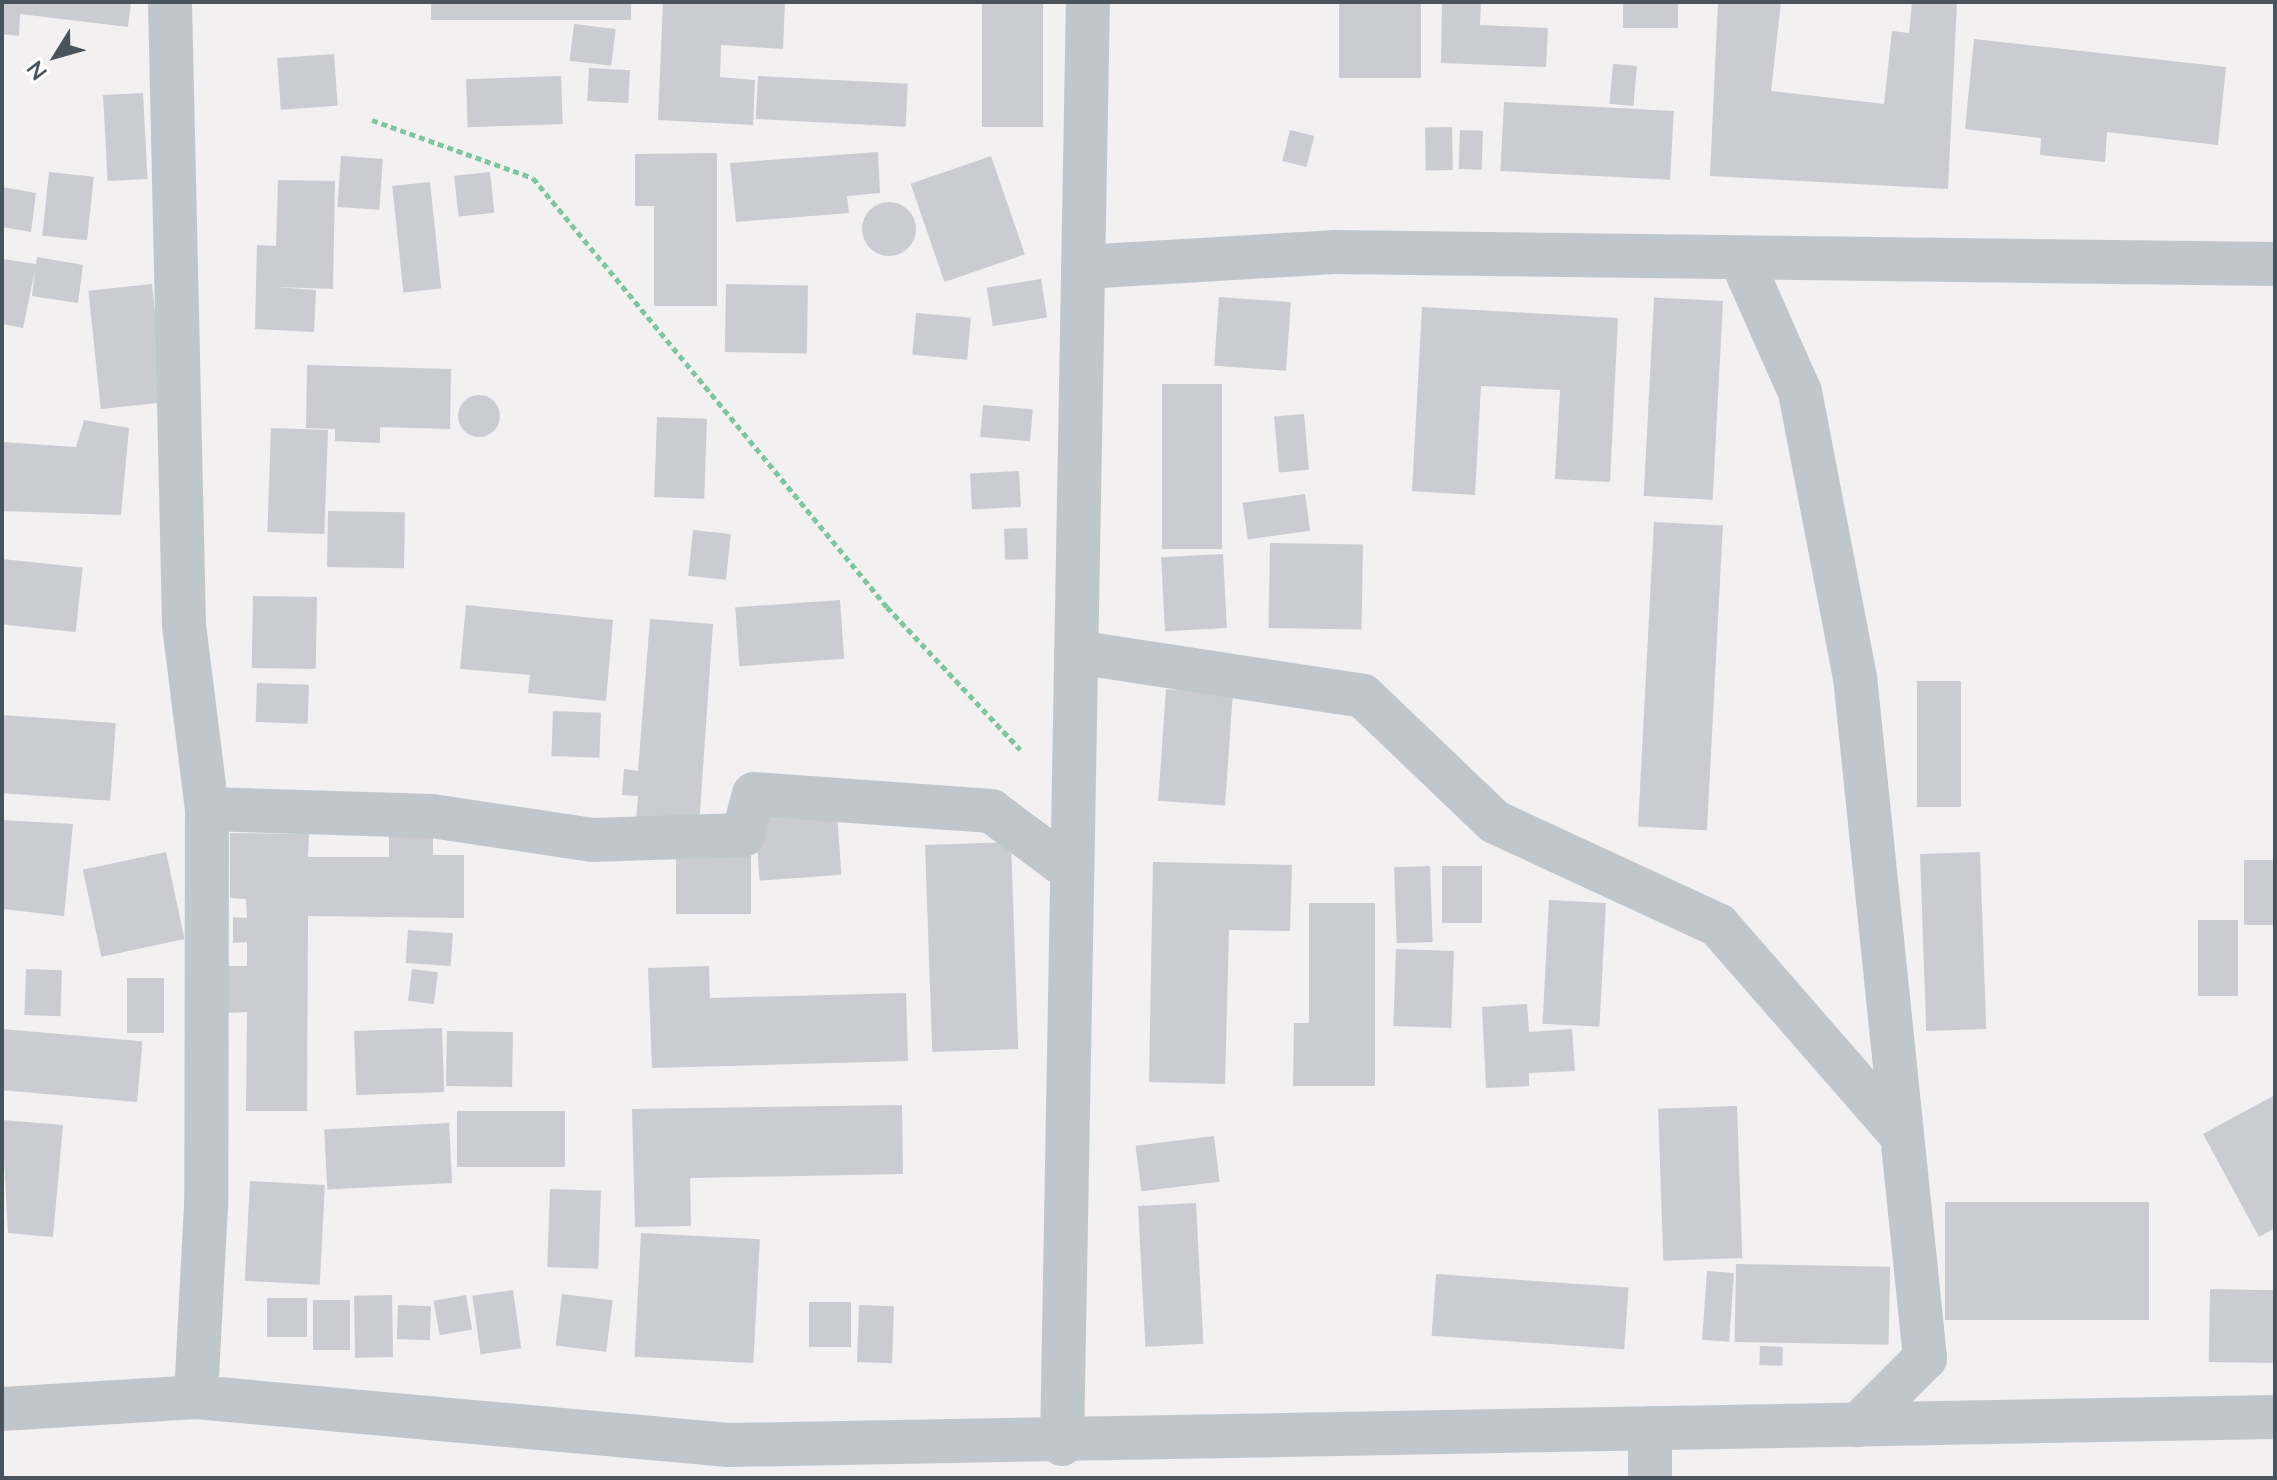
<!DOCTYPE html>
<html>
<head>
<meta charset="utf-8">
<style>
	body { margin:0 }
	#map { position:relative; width:2277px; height:1480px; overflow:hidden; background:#f2f0f0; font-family:Lato,sans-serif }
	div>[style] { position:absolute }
	.building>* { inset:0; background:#caccd2; transform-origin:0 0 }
	.round { border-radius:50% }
	.path>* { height:5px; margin-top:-2.5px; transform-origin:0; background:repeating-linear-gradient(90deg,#7ec6a1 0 6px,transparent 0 10px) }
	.minor>* { height:44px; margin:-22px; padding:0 22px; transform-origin:22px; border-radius:22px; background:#bfc7cd }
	span { translate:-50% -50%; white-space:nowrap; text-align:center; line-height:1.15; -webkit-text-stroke:7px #fff; paint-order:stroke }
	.frame { position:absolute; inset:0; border:4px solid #49535b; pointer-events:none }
	.north { position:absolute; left:16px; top:16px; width:80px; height:80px; -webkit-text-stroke:6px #fff; paint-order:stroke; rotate:233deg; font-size:22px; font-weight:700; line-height:32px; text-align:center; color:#49535b }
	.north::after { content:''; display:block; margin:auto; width:28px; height:36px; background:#49535b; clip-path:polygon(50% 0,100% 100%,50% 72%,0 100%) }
</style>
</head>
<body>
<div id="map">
	<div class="building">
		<div style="clip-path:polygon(2px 2px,131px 2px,128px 27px,20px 14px,19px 36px,2px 34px)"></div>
		<div style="left:431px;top:2px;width:200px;height:18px"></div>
		<div style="clip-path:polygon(663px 2px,785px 2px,783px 49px,721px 45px,720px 77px,755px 80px,753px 125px,658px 120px)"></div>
		<div style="left:982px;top:2px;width:61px;height:125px"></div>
		<div style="left:1339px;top:2px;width:82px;height:76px"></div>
		<div style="clip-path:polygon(1442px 2px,1481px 2px,1480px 25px,1548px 28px,1546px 67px,1441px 63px)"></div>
		<div style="left:1623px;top:2px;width:55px;height:26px"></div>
		<div style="clip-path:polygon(1718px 2px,1781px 2px,1771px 91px,1884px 104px,1892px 31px,1909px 33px,1912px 2px,1957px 2px,1948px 189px,1710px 176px)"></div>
		<div style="left:574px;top:24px;width:42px;height:37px;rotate:7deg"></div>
		<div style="clip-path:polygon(1974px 39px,2226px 67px,2218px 145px,2107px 132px,2105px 162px,2040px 155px,2041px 138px,1965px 129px)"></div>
		<div style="left:334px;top:54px;width:52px;height:57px;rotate:86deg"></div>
		<div style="left:1613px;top:64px;width:24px;height:40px;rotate:5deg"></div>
		<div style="left:589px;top:68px;width:41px;height:33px;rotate:3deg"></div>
		<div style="left:561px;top:76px;width:48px;height:95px;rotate:88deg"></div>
		<div style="left:758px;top:76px;width:150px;height:43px;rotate:3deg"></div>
		<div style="left:143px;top:93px;width:86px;height:40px;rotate:87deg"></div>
		<div style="left:1504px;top:102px;width:170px;height:69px;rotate:3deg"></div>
		<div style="left:1452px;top:127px;width:43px;height:27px;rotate:89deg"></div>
		<div style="left:1290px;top:130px;width:25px;height:32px;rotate:14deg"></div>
		<div style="left:1460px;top:130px;width:23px;height:39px;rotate:2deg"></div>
		<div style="clip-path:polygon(878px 152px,880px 193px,847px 196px,849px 213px,736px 222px,730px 163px)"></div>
		<div style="clip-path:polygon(717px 153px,717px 306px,654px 306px,654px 206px,635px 206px,635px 154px)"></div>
		<div style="left:341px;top:156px;width:42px;height:51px;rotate:4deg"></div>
		<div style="left:991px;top:156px;width:104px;height:85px;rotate:71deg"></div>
		<div style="left:49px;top:172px;width:45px;height:64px;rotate:6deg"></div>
		<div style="left:490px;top:172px;width:41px;height:36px;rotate:84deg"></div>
		<div style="clip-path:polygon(278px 180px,335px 181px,333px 289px,275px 287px,316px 290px,314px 332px,255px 329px,257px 245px,276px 246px)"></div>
		<div style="left:430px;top:182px;width:107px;height:38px;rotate:84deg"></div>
		<div style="clip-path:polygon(2px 187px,36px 193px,31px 232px,2px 227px)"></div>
		<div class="round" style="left:862px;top:202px;width:54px;height:54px"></div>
		<div style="clip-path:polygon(37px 257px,83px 265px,78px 303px,32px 296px,35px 270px,23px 328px,2px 324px,2px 259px,36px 264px)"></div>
		<div style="left:1041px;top:279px;width:39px;height:55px;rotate:81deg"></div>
		<div style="left:152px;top:284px;width:119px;height:64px;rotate:84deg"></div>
		<div style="left:726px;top:284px;width:82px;height:68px;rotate:1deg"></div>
		<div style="left:1219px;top:297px;width:72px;height:69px;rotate:4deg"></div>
		<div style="left:1723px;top:301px;width:199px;height:69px;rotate:93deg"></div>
		<div style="clip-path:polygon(1422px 307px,1618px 318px,1610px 482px,1555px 479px,1560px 390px,1481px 386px,1475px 495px,1412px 491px)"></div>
		<div style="left:916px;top:313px;width:55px;height:42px;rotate:5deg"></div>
		<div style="clip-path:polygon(307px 365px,451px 369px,450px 429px,380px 427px,380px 443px,335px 441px,335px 429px,306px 428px)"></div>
		<div style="left:1162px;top:384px;width:60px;height:165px"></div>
		<div class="round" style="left:458px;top:395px;width:42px;height:42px"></div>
		<div style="left:983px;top:405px;width:50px;height:32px;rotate:5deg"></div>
		<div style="left:1304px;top:414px;width:56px;height:30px;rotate:85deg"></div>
		<div style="left:657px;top:417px;width:50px;height:80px;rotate:2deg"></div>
		<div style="clip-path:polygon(84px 420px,129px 428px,121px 515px,2px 511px,2px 442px,76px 447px)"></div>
		<div style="left:271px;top:428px;width:57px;height:104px;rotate:2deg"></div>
		<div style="left:1019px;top:471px;width:36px;height:49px;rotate:87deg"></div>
		<div style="left:1305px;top:494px;width:37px;height:63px;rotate:82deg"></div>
		<div style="left:328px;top:511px;width:77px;height:56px;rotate:1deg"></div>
		<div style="left:1654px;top:522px;width:69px;height:305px;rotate:3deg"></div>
		<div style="left:1027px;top:528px;width:31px;height:23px;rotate:88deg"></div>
		<div style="left:693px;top:530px;width:38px;height:46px;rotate:6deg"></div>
		<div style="left:1270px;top:543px;width:93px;height:85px;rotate:1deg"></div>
		<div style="left:1223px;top:554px;width:74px;height:62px;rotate:87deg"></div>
		<div style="left:2px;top:559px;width:81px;height:65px;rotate:6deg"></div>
		<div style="left:253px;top:596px;width:64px;height:72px;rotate:1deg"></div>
		<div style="left:840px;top:600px;width:59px;height:105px;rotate:86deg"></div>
		<div style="clip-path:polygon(466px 605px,613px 620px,606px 701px,528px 693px,530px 675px,460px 669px)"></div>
		<div style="clip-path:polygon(650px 619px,713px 624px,699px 826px,636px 820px,638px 796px,622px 795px,624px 769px,638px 771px)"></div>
		<div style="left:1917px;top:681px;width:44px;height:126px"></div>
		<div style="left:257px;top:683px;width:52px;height:39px;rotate:2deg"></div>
		<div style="left:1166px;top:689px;width:67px;height:112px;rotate:4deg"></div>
		<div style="left:553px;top:711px;width:48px;height:45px;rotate:2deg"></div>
		<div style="left:2px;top:715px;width:114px;height:78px;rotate:4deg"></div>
		<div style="left:837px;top:812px;width:63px;height:82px;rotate:86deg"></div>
		<div style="clip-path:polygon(2px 820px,73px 824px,64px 916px,2px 909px)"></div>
		<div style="clip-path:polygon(230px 833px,309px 834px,308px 857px,389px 857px,389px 836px,433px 837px,433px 855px,464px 855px,464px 918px,308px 916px,307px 1111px,246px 1111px,247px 1012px,226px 1013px,227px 966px,247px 966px,247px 942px,233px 943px,233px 917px,247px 918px,246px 899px,230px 898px)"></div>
		<div style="left:1011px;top:842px;width:207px;height:86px;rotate:88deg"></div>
		<div style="left:166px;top:852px;width:89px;height:85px;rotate:78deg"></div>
		<div style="left:1980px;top:852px;width:177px;height:60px;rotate:88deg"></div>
		<div style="left:676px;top:854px;width:75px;height:60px"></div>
		<div style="left:2244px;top:860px;width:31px;height:65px"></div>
		<div style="clip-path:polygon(1153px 862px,1292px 865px,1290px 931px,1229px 930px,1225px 1084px,1149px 1082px)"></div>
		<div style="left:1430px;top:866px;width:76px;height:36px;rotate:88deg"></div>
		<div style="left:1482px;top:866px;width:57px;height:40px;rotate:90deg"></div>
		<div style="left:1549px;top:900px;width:57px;height:124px;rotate:3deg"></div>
		<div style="clip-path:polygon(1309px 903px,1375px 903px,1375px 1086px,1293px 1086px,1294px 1023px,1309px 1023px)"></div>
		<div style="left:2198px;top:920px;width:40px;height:76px"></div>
		<div style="left:408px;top:930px;width:45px;height:33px;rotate:4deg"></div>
		<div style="left:1396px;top:949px;width:58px;height:77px;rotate:2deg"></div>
		<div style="clip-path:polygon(709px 966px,710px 998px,906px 993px,908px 1061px,652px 1068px,648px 968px)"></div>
		<div style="left:26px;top:969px;width:36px;height:46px;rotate:2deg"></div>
		<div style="left:412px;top:969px;width:26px;height:32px;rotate:7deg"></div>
		<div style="left:127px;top:978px;width:37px;height:55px"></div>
		<div style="clip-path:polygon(1527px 1004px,1529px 1032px,1572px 1029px,1575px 1071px,1529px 1073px,1529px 1086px,1486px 1088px,1482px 1007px)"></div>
		<div style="left:442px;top:1028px;width:64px;height:88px;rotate:88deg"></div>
		<div style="left:2px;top:1029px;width:141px;height:61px;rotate:5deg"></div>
		<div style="left:447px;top:1031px;width:66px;height:55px;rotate:1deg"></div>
		<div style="clip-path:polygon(2275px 1095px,2275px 1228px,2259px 1237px,2203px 1134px)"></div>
		<div style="clip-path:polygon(902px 1105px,903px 1174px,690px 1178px,691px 1226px,635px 1227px,632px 1109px)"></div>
		<div style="left:1737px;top:1106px;width:152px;height:79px;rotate:88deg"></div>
		<div style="left:457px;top:1111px;width:108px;height:56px"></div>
		<div style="clip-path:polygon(2px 1120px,63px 1125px,53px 1237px,8px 1233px)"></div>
		<div style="left:449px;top:1123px;width:60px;height:125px;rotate:87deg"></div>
		<div style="left:1214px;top:1136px;width:46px;height:79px;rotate:83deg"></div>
		<div style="left:250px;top:1181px;width:75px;height:100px;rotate:3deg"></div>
		<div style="left:550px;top:1189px;width:51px;height:78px;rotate:2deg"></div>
		<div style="left:1945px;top:1202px;width:204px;height:118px"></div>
		<div style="left:1196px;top:1203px;width:141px;height:58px;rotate:87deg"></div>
		<div style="left:641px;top:1233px;width:119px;height:124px;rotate:3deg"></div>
		<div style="left:1736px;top:1264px;width:154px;height:78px;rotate:1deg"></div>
		<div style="left:1707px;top:1271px;width:27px;height:69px;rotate:4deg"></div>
		<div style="left:1436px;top:1274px;width:193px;height:62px;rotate:4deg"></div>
		<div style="left:2210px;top:1289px;width:65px;height:73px;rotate:1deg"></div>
		<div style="left:513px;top:1290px;width:59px;height:41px;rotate:82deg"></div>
		<div style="left:562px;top:1294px;width:51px;height:52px;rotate:7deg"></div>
		<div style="left:392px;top:1295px;width:62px;height:38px;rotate:89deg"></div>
		<div style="left:466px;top:1295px;width:35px;height:33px;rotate:80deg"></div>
		<div style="left:267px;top:1298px;width:40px;height:39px"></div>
		<div style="left:313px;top:1300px;width:37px;height:50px"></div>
		<div style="left:809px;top:1302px;width:42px;height:45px"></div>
		<div style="left:398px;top:1305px;width:33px;height:34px;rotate:2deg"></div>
		<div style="left:859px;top:1305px;width:35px;height:57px;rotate:2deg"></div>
		<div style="left:1760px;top:1346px;width:23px;height:19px;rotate:2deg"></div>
	</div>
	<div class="path">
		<div style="left:372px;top:120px;width:171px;rotate:19.8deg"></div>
		<div style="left:533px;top:178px;width:556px;rotate:50.47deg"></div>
		<div style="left:887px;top:607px;width:195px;rotate:46.9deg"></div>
	</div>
	<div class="minor">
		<div style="left:170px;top:2px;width:623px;rotate:88.71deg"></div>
		<div style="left:184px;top:625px;width:185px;rotate:82.9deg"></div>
		<div style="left:207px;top:809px;width:396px;rotate:90.1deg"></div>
		<div style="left:206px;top:1205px;width:192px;rotate:93deg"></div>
		<div style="left:1741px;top:259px;width:145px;rotate:66.1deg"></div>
		<div style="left:1800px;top:392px;width:290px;rotate:79.1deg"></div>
		<div style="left:1855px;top:677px;width:685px;rotate:84.13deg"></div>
		<div style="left:1925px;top:1358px;width:95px;rotate:135deg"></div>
		<div style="left:1083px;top:267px;width:251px;rotate:-3.4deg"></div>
		<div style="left:1334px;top:252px;width:941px;rotate:0.73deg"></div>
		<div style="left:1076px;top:652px;width:290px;rotate:8.7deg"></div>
		<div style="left:1363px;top:696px;width:182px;rotate:43.7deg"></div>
		<div style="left:1495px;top:822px;width:246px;rotate:24.8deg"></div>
		<div style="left:1718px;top:925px;width:272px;rotate:48.9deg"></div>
		<div style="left:207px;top:809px;width:225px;rotate:1.8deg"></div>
		<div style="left:432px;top:816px;width:162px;rotate:8.5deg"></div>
		<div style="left:592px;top:840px;width:151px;rotate:-1.9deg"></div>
		<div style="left:743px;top:835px;width:42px;rotate:-75deg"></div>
		<div style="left:754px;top:794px;width:238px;rotate:4.1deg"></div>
		<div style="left:991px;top:811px;width:101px;rotate:36.5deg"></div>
		<div style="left:2px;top:1409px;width:194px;rotate:-3.5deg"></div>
		<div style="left:196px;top:1397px;width:535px;rotate:5.15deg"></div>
		<div style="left:729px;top:1445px;width:1546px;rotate:-1.04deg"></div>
		<div style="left:1650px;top:1428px;width:50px;rotate:90deg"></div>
		<div style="left:1062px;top:1444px;width:1442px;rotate:-88.97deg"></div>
	</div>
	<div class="frame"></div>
	<div class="north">N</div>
</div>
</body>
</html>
